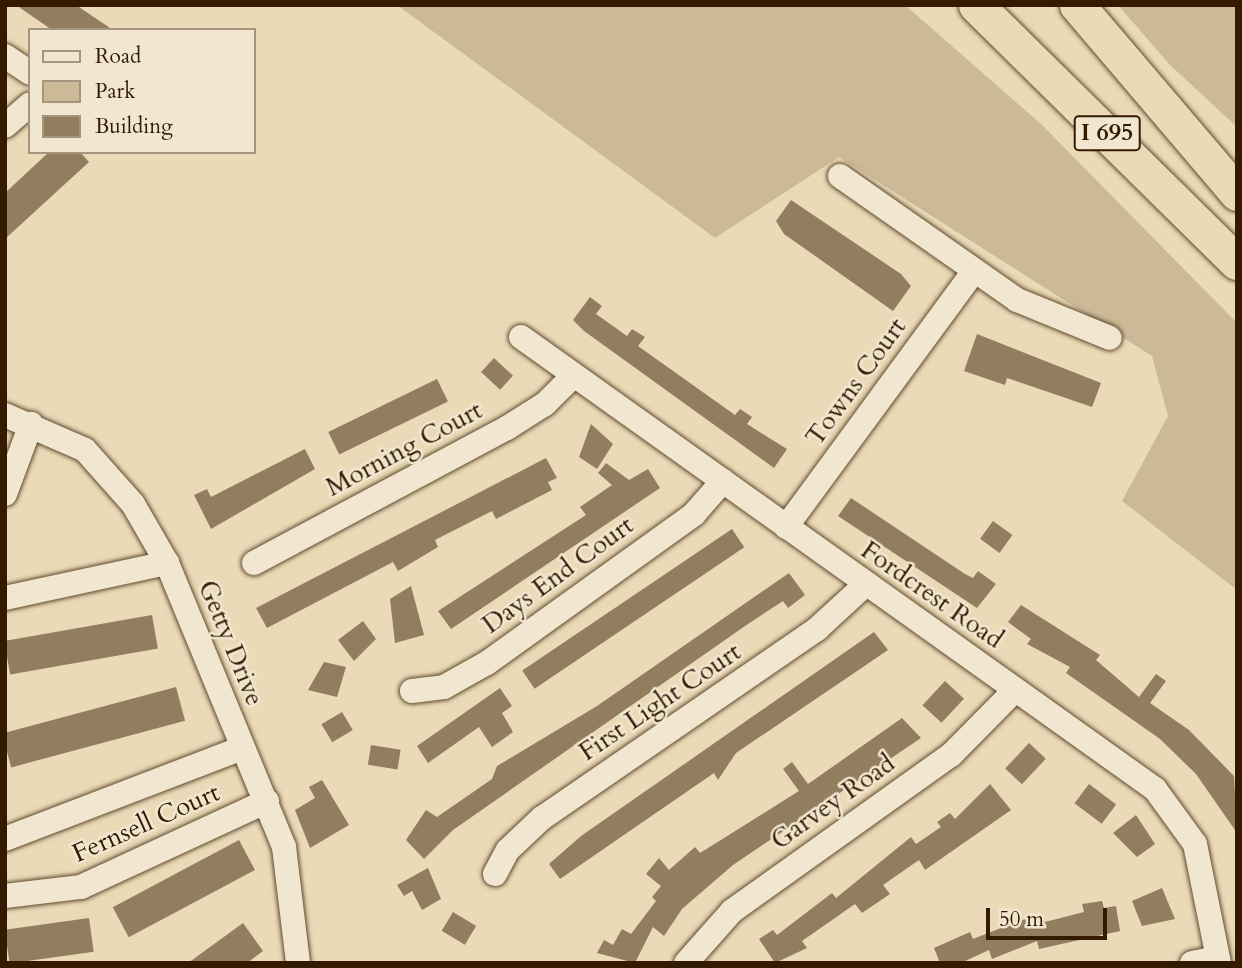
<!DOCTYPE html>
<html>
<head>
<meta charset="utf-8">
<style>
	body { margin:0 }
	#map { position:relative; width:1242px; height:968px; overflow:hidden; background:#eadab7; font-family:Cardo,serif }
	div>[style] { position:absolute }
	.green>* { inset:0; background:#cbb998 }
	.building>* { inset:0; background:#927e5f; transform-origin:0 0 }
	.roads { filter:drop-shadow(0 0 2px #614a2e) drop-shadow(0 0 2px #614a2e) }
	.minor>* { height:24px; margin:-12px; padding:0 12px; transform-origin:12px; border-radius:12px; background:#f1e7d0 }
	.highway>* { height:35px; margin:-17.5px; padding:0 17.5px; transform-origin:17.5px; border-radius:17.5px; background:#eadab7 }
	span { translate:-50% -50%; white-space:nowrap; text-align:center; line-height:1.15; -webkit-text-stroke:5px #f1e7d0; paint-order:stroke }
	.shield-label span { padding:2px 5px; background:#f1e7d0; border:2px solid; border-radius:5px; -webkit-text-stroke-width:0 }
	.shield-label { font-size:24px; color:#331a00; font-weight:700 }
	.street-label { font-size:26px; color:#331a00 }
	.frame { position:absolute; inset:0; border:7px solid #331a00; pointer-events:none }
	.legend { position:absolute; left:28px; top:28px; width:228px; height:126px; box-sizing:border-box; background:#f1e7d0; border:2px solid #a5957d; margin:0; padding:9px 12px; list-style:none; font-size:21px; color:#331a00 }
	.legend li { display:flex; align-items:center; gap:14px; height:35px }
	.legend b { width:35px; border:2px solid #a5957d }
	.scale { position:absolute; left:986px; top:908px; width:121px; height:32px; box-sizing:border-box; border:4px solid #331a00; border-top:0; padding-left:9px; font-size:21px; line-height:24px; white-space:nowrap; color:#331a00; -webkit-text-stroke:5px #f1e7d0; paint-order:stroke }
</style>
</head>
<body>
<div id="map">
	<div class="green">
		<div style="clip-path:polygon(397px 5px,905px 5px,1042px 125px,1237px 323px,1237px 590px,1122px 501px,1168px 416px,1152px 356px,839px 157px,715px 238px)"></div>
		<div style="clip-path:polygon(1118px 5px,1237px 5px,1237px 127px,1170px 65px)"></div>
	</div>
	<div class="building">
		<div style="clip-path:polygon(16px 5px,76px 5px,113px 30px,52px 30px)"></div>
		<div style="clip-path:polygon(49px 152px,80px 152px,89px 162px,5px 239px,5px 193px)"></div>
		<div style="clip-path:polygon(791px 200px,901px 274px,911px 286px,893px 311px,784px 234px,776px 221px)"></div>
		<div style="clip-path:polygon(590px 297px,602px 306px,596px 314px,627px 336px,632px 329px,645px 337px,638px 346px,735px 415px,740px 409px,752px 417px,747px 424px,787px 449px,774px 468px,584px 331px,573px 320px)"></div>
		<div style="clip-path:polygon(977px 334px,1101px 383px,1092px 407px,1007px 378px,1005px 385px,964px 371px)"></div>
		<div style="left:494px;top:358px;width:26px;height:19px;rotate:43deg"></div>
		<div style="left:437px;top:379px;width:25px;height:121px;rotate:64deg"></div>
		<div style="clip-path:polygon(591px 424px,613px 444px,597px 469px,579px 457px)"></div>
		<div style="clip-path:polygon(305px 449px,315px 469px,211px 529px,194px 495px,207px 489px,211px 497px)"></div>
		<div style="clip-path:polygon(546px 458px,557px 478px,548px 482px,552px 490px,496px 519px,492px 511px,435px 540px,438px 547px,398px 571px,393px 562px,267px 628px,256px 608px)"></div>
		<div style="clip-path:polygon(606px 463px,629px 480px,648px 469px,660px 488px,451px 629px,438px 611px,586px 515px,580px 507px,612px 485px,598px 473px)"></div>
		<div style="clip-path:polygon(851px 498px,965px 574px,973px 578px,978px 571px,996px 584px,977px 608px,838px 516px)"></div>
		<div style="left:993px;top:521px;width:24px;height:22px;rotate:36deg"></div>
		<div style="left:732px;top:529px;width:22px;height:253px;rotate:56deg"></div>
		<div style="clip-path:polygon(789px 573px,805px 595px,788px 608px,783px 601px,745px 626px,453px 830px,424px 859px,406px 840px,426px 810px,437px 817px,492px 779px,497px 766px,597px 706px)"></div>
		<div style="clip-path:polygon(411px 586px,424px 635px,395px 643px,390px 599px)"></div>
		<div style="clip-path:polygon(1021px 605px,1100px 655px,1096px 660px,1139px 697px,1156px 674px,1166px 681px,1150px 703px,1189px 730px,1234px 776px,1237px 833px,1196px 774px,1160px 739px,1066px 673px,1070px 667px,1027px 644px,1031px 639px,1008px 622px)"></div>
		<div style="left:152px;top:615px;width:34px;height:150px;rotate:80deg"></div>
		<div style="clip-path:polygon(363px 621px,376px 639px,354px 661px,338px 640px)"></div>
		<div style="clip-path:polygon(874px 632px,888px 650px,736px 753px,718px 780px,714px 773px,560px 879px,549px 864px,581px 836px)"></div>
		<div style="clip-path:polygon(324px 662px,346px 667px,337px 697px,308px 690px)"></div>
		<div style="left:945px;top:681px;width:26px;height:33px;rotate:43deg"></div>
		<div style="left:176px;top:687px;width:35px;height:180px;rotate:75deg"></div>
		<div style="clip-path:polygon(500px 688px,512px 706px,502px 713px,513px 732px,492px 747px,479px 727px,428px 763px,417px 746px)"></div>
		<div style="left:342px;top:712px;width:21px;height:24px;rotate:59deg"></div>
		<div style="clip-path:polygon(902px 718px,921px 738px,733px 865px,682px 909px,664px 936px,653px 927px,635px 963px,597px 953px,604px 940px,613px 945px,622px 929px,631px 934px,656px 901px,652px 897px,661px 886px,646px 874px,659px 858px,669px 870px,695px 847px,700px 853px,799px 791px,783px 769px,792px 762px,808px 784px)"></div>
		<div style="left:1029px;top:743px;width:23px;height:35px;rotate:43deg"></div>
		<div style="left:371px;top:745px;width:30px;height:20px;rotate:9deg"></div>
		<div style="clip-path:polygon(322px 780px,349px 825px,310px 848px,295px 810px,315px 798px,309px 787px)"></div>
		<div style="clip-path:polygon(990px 784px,1011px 810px,925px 870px,919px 860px,883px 885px,890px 894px,862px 913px,855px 904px,802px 941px,807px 948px,775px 963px,759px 939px,773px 930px,777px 935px,832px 893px,836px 898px,911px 837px,916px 844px,941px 827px,937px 822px,950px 813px,955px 819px)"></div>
		<div style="left:1089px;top:784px;width:34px;height:24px;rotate:37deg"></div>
		<div style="clip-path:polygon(1136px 815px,1155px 844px,1137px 857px,1113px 833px)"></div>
		<div style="left:239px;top:840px;width:34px;height:143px;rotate:62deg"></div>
		<div style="clip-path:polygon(428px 868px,441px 899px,422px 910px,412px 891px,404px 896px,397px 885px)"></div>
		<div style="clip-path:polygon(1162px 888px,1175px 919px,1142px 926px,1132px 901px)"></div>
		<div style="clip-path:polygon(1102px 901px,1104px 908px,1116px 906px,1120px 931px,1039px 949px,1037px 941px,992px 959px,989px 950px,961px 963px,940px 963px,934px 948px,970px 932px,973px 939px,1021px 920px,1043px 917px,1045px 922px,1084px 912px,1082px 904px)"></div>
		<div style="left:453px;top:912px;width:27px;height:22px;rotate:31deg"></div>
		<div style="left:89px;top:918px;width:34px;height:85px;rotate:82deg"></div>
		<div style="clip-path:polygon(243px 923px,263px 951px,247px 963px,188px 963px)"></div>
	</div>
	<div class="roads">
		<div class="minor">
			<div style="left:5px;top:56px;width:30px;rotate:34deg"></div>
			<div style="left:5px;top:126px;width:33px;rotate:-41deg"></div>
			<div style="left:840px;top:176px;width:216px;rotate:35deg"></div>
			<div style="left:1017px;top:300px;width:100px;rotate:22.2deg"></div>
			<div style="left:521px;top:337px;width:779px;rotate:35.49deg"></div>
			<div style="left:1155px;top:789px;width:68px;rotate:54deg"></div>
			<div style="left:1195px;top:844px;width:121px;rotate:78.6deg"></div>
			<div style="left:5px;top:415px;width:87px;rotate:23.6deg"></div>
			<div style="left:85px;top:450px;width:72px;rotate:48.4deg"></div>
			<div style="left:133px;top:504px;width:68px;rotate:60deg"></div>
			<div style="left:167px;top:563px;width:307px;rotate:67.6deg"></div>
			<div style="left:284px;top:847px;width:117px;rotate:83.1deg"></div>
			<div style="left:5px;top:494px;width:75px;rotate:-69.6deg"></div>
			<div style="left:786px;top:527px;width:316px;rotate:-53.7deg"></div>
			<div style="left:254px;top:563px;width:287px;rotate:-28.1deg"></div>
			<div style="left:507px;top:428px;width:45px;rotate:-32.3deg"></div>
			<div style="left:545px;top:404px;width:40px;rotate:-45deg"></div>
			<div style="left:5px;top:598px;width:166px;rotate:-12.2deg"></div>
			<div style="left:412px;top:691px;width:32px;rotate:-7deg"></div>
			<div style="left:444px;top:687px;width:49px;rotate:-29.2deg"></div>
			<div style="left:487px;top:663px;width:255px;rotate:-35.7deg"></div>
			<div style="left:694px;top:514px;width:44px;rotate:-48.7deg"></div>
			<div style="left:5px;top:839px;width:254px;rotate:-21deg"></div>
			<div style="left:495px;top:874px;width:27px;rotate:-62deg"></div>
			<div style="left:508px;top:850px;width:47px;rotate:-43.3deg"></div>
			<div style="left:542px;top:818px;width:334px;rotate:-34.5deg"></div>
			<div style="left:817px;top:629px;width:67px;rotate:-42.6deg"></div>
			<div style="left:5px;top:896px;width:77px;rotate:-6.8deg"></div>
			<div style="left:81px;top:887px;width:205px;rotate:-24.8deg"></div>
			<div style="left:686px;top:963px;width:69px;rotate:-48.5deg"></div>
			<div style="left:732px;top:911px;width:269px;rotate:-35.5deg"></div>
			<div style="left:951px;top:755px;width:91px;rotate:-45.4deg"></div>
			<div style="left:1192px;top:963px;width:26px;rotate:-11deg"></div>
		</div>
		<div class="highway">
			<div style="left:976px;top:5px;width:366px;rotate:44.6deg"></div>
			<div style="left:1077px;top:5px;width:247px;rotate:49.6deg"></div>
		</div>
	</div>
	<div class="shield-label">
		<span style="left:1107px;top:133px">I 695</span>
	</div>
	<div class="street-label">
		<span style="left:856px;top:382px;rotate:-54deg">Towns Court</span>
		<span style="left:404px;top:449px;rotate:-28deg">Morning Court</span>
		<span style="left:558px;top:575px;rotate:-36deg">Days End Court</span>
		<span style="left:932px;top:595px;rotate:35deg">Fordcrest Road</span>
		<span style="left:231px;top:643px;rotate:68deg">Getty Drive</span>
		<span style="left:660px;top:702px;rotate:-34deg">First Light Court</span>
		<span style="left:833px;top:802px;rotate:-35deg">Garvey Road</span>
		<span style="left:146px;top:823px;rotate:-24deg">Fernsell Court</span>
	</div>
	<div class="frame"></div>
	<ul class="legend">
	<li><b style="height:9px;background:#f1e7d0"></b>Road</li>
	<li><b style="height:19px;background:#cbb998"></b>Park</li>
	<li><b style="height:19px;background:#927e5f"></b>Building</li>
	</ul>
	<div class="scale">50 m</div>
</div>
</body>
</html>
